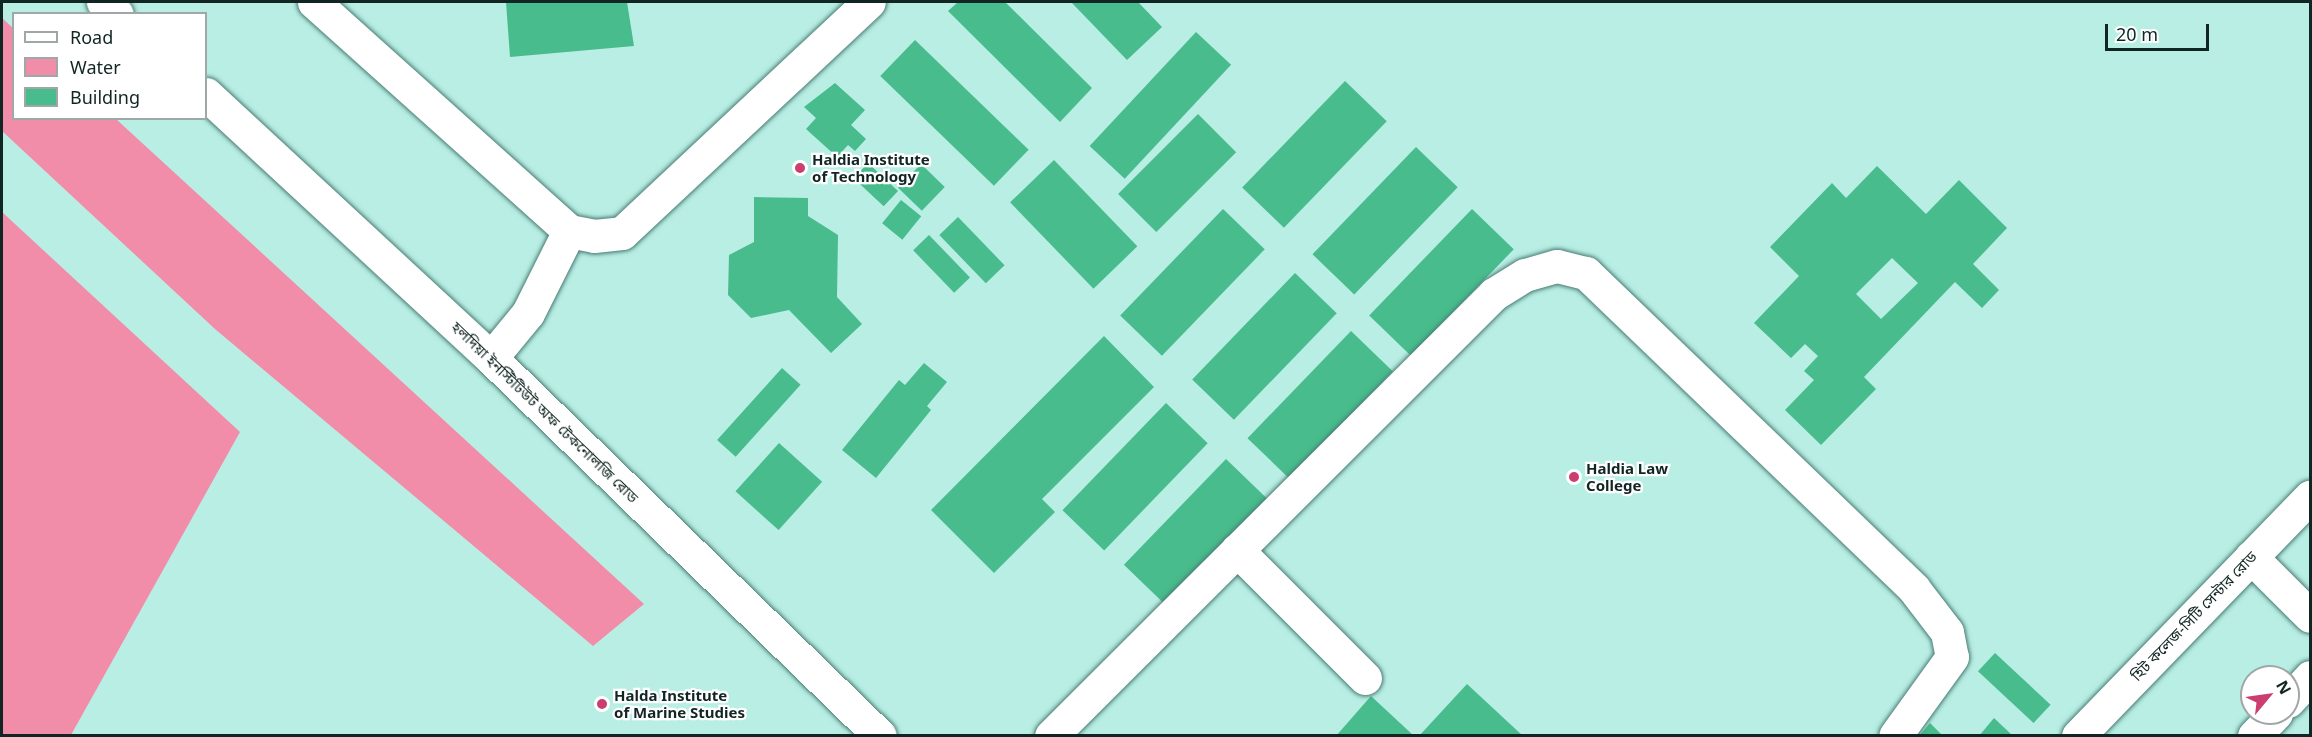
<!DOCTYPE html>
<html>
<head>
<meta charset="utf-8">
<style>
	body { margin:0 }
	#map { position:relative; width:2312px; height:737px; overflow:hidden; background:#b8eee4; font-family:"Noto Sans","Noto Sans Bengali",sans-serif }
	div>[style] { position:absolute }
	.water>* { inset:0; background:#f28da9 }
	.building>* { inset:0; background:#48bc8c; transform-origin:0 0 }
	.roads { filter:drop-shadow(0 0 2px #497c74) drop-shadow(0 0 2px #497c74) }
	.minor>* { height:33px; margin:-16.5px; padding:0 16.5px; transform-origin:16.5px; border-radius:16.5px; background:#fff }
	.dots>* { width:16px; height:16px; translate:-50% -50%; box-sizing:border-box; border:3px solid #fff; border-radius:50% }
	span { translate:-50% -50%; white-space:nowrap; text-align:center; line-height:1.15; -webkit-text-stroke:4.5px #fff; paint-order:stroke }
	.poi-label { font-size:15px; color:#112623; font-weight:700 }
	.left { translate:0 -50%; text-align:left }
	.street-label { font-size:15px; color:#112623 }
	.frame { position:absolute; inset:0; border:3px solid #112623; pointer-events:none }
	.legend { position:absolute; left:12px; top:12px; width:195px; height:108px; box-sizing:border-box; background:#fff; border:2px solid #a0a8a7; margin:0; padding:8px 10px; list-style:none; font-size:18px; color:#112623 }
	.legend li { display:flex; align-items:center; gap:12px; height:30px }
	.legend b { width:30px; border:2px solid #a0a8a7 }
	.north { position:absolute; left:2240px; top:665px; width:60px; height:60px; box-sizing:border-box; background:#fff; border:2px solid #a0a8a7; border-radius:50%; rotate:61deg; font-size:16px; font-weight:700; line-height:24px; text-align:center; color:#112623 }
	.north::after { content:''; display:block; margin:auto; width:21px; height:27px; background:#cb3e70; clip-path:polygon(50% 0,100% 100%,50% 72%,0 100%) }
	.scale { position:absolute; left:2105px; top:24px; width:104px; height:27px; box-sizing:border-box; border:3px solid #112623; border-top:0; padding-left:8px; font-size:18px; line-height:21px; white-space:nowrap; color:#112623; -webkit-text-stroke:4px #fff; paint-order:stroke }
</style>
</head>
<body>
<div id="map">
	<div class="water">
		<div style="clip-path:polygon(2px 18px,13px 28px,14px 118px,116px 119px,644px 604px,593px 646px,215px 329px,2px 131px)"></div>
		<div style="clip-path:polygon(2px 212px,240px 432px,71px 735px,2px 735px)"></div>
	</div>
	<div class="building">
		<div style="clip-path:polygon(506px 2px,627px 2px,634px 46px,510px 57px)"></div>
		<div style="clip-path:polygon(958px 2px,1005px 2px,1092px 88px,1060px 122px,948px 11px)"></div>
		<div style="clip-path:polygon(1071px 2px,1138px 2px,1162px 27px,1127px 60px)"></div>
		<div style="left:1196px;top:32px;width:48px;height:156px;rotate:43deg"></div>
		<div style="left:915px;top:40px;width:158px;height:50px;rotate:44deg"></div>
		<div style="left:1345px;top:81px;width:58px;height:148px;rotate:44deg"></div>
		<div style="clip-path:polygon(835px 83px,865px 110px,851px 125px,866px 139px,855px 151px,848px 145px,837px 157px,806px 129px,816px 118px,804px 107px)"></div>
		<div style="left:1198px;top:114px;width:54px;height:113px;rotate:45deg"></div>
		<div style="left:1416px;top:147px;width:58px;height:149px;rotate:44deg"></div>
		<div style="left:1054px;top:160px;width:120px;height:61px;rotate:46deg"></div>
		<div style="left:868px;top:163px;width:41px;height:21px;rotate:43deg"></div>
		<div style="left:921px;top:164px;width:33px;height:33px;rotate:44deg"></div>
		<div style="clip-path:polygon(evenodd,1877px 166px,1926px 214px,1959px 180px,2007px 228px,1973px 264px,1999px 290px,1982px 308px,1955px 282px,1864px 377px,1876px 389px,1821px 445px,1785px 410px,1814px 380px,1804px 371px,1818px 356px,1805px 344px,1791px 358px,1754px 323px,1799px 276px,1770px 247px,1832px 183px,1846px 198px,1877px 166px,1892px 258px,1918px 283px,1881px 319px,1856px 294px,1892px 258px)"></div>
		<div style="clip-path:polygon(754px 197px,808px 198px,808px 216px,838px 235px,837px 297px,862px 324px,831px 353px,789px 310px,751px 318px,728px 295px,729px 255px,754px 242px)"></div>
		<div style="left:901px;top:200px;width:26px;height:30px;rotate:39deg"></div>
		<div style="left:1223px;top:209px;width:58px;height:148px;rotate:44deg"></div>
		<div style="left:1472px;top:209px;width:58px;height:148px;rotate:44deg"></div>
		<div style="left:958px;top:217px;width:67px;height:26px;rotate:46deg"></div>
		<div style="left:929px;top:235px;width:59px;height:22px;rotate:46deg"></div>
		<div style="left:1295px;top:273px;width:58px;height:148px;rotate:44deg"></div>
		<div style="left:1351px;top:331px;width:58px;height:149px;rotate:44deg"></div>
		<div style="clip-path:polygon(1104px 336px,1154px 387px,1042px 499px,1055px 512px,994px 573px,931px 510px)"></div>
		<div style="clip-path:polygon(924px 363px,947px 382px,927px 406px,931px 410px,876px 478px,842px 450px,899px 380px,905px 385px)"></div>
		<div style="left:782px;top:368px;width:25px;height:97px;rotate:42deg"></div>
		<div style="left:1166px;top:403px;width:58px;height:149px;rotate:44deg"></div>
		<div style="left:779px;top:443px;width:58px;height:65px;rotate:42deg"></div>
		<div style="left:1226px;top:459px;width:58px;height:147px;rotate:44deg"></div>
		<div style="left:1995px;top:653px;width:76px;height:25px;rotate:43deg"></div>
		<div style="clip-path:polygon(1467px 684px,1523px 736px,1419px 736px)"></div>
		<div style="clip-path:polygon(1371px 696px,1414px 736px,1336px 736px)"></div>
		<div style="clip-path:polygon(1994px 718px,2013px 736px,1979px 736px)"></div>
		<div style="clip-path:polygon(1930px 723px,1943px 736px,1919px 736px)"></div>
	</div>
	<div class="roads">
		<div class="minor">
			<div style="left:103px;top:2px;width:18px;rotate:41deg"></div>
			<div style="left:314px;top:2px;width:343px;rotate:41.9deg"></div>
			<div style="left:569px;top:231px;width:25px;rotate:11deg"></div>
			<div style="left:594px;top:236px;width:28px;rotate:-6deg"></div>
			<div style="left:622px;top:233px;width:338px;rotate:-43.1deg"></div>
			<div style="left:206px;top:94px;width:388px;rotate:42.8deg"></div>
			<div style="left:491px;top:358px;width:542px;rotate:44.18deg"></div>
			<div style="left:491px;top:358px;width:58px;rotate:-50.6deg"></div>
			<div style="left:528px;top:313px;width:92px;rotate:-63.4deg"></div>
			<div style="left:1237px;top:550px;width:181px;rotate:45deg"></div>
			<div style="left:2251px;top:557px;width:83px;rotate:45deg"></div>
			<div style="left:2288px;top:701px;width:33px;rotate:-47deg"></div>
			<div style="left:1051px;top:736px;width:626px;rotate:-44.94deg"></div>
			<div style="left:1494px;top:294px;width:36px;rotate:-32deg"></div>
			<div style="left:1525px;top:275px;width:33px;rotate:-16deg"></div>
			<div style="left:1557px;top:266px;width:30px;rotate:14deg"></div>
			<div style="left:1586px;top:273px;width:455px;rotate:43.9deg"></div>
			<div style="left:1914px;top:589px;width:54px;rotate:52.5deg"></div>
			<div style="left:1947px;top:632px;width:25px;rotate:79deg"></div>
			<div style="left:1952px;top:657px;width:97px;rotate:125.8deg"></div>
			<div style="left:2078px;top:736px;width:333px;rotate:-45.9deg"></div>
			<div style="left:2254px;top:736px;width:32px;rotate:-46deg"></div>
		</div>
	</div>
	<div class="dots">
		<div style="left:800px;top:168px;background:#cb3e70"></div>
		<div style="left:1574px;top:477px;background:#cb3e70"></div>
		<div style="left:602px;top:704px;background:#cb3e70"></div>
	</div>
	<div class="poi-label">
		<span class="left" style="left:812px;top:168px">Haldia Institute<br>of Technology</span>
		<span class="left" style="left:1586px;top:477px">Haldia Law<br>College</span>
		<span class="left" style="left:614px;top:704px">Halda Institute<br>of Marine Studies</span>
	</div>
	<div class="street-label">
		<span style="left:545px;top:412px;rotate:44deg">হলদিয়া ইনস্টিটিউট অফ টেকনোলজি রোড</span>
		<span style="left:2194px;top:616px;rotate:-46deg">হিট কলেজ-সিটি সেন্টার রোড</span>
	</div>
	<div class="frame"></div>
	<ul class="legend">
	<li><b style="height:8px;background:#fff"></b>Road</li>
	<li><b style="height:16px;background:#f28da9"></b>Water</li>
	<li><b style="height:16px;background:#48bc8c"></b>Building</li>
	</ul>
	<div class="north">N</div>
	<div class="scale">20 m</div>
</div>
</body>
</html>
